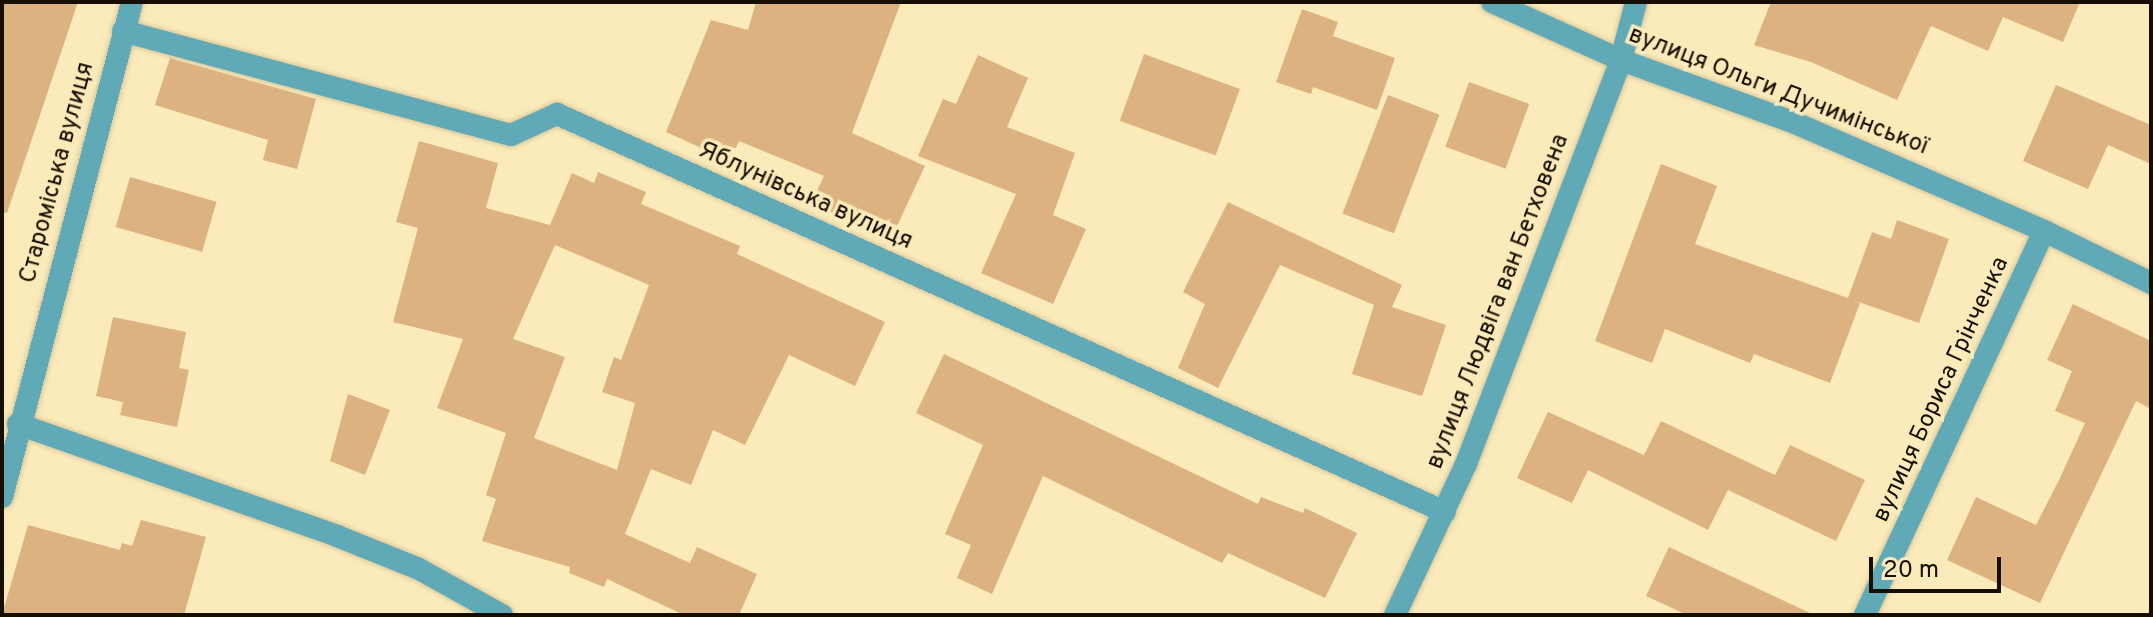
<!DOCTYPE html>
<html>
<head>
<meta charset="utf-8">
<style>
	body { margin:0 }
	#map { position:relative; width:2153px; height:617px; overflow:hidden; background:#fbeaba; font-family:Overpass,sans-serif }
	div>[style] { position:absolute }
	.building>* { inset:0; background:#ddb281; transform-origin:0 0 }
	.roads { filter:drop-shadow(0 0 2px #d6c79c) drop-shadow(0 0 2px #d6c79c) }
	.service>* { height:22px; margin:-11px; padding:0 11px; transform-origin:11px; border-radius:11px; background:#60a9b7 }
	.minor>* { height:22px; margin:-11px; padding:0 11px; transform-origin:11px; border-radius:11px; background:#60a9b7 }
	.tertiary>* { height:22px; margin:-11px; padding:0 11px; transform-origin:11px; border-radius:11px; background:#60a9b7 }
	span { translate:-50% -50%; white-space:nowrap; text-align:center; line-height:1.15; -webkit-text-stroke:7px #fbeaba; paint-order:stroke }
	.street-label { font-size:24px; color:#160e00 }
	.frame { position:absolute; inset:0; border:4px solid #160e00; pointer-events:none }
	.scale { position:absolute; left:1869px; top:557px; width:132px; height:36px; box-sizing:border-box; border:4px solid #160e00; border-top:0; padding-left:10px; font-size:24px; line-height:28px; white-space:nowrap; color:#160e00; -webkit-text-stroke:6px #fbeaba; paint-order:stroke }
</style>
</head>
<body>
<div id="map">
	<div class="building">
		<div style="clip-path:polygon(2px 2px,78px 2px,7px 213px,2px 212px)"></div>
		<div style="clip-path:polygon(756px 2px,901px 2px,852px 133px,925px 166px,891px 239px,811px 203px,824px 176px,739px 141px,730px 161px,666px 132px,711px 20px,748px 30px)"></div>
		<div style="clip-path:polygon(1771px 2px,2080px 2px,2063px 42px,2003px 17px,1988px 51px,1931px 26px,1897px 100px,1811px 62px,1754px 45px)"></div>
		<div style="clip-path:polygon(1302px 9px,1338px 22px,1333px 36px,1395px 58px,1377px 110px,1313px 87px,1311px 94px,1276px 82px)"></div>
		<div style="left:1144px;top:54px;width:102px;height:71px;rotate:20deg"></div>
		<div style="clip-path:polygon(978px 55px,1028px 78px,1007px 127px,1075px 153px,1053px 215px,1086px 229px,1053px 304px,981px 273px,1016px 194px,918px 156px,943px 99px,956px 104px)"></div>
		<div style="clip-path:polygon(170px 58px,316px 99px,297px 169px,263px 160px,268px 140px,155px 105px)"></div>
		<div style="left:1469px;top:82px;width:64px;height:69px;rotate:20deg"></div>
		<div style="clip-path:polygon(2056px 85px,2151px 125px,2151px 164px,2108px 145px,2088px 189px,2023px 161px)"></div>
		<div style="left:1388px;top:95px;width:55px;height:127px;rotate:21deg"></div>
		<div style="clip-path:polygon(evenodd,419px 141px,498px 163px,486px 208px,550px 225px,572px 173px,594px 183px,598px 172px,646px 192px,641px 204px,740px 246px,737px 254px,885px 322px,855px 386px,789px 355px,745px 445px,713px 430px,691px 485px,651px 469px,625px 534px,690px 563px,697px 547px,757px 574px,739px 615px,684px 615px,607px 579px,604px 587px,569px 573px,570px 567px,482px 541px,496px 499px,486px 495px,506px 433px,437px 408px,463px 339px,393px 322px,418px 228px,396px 222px,419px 141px,555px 245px,649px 285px,621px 360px,614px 357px,602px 392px,635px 403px,617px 470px,534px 438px,565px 357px,513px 339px,555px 245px)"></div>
		<div style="clip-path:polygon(1661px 164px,1717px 186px,1695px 244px,1848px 298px,1872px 232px,1891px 239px,1897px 220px,1949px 239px,1919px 323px,1853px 300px,1860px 303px,1830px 383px,1754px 354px,1750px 363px,1665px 329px,1652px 363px,1595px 341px)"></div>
		<div style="left:130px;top:177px;width:90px;height:52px;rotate:16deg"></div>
		<div style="clip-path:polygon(1228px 202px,1402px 285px,1392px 307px,1446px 325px,1422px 396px,1352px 374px,1374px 305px,1280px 265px,1218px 388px,1178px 368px,1205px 304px,1183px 292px)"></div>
		<div style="clip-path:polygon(2073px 304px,2151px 341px,2151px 409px,2136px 401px,2040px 603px,1947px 560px,1976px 497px,2036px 525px,2060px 478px,2085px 423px,2055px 411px,2072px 371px,2047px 360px)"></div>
		<div style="clip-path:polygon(113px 317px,186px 332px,179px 368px,189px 370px,177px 427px,120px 415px,123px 402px,96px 396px)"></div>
		<div style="clip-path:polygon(944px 354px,1258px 504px,1261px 497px,1303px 513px,1305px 508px,1357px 533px,1325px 598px,1228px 553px,1222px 563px,1043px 476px,992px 594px,957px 578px,971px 545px,945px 534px,983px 445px,916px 413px)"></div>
		<div style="clip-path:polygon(348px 394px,390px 410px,365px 475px,330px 461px)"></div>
		<div style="clip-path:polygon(1548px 412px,1644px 455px,1661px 421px,1775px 475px,1790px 445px,1865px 480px,1836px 541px,1728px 490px,1708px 530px,1588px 470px,1572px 503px,1517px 478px)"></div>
		<div style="clip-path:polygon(141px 520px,206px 537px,184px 615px,2px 615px,28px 525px,120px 550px,122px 543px,132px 546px)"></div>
		<div style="clip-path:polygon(1669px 547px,1814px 615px,1687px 615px,1646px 596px)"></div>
	</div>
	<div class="roads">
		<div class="service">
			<div style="left:2044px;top:231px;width:119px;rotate:25.9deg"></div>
		</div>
		<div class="minor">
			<div style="left:1492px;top:2px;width:141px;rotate:24.2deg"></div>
			<div style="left:1621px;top:60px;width:185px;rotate:19.9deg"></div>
			<div style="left:1795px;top:123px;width:271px;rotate:23.4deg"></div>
			<div style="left:2044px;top:231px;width:424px;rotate:115deg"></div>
			<div style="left:123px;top:31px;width:402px;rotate:15deg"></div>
			<div style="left:511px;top:135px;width:51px;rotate:-24.5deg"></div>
			<div style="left:557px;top:114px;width:973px;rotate:24.14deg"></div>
			<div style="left:18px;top:424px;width:338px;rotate:19.3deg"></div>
			<div style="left:337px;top:536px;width:88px;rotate:21.9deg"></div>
			<div style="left:419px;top:569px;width:95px;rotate:29deg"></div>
			<div style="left:1395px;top:615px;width:167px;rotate:-64.8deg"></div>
			<div style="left:1466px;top:464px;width:433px;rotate:-69deg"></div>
			<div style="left:1621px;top:60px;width:60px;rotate:-75.5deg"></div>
		</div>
		<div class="tertiary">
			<div style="left:2px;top:497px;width:512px;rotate:-75.28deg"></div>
		</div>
	</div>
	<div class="street-label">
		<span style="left:1778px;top:92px;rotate:21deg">вулиця Ольги Дучимінської</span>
		<span style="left:58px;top:173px;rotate:-75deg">Староміська вулиця</span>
		<span style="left:805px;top:197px;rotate:24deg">Яблунівська вулиця</span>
		<span style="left:1499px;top:302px;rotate:-69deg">вулиця Людвіга ван Бетховена</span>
		<span style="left:1942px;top:390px;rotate:-65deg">вулиця Бориса Грінченка</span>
	</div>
	<div class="frame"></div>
	<div class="scale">20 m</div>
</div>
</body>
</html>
